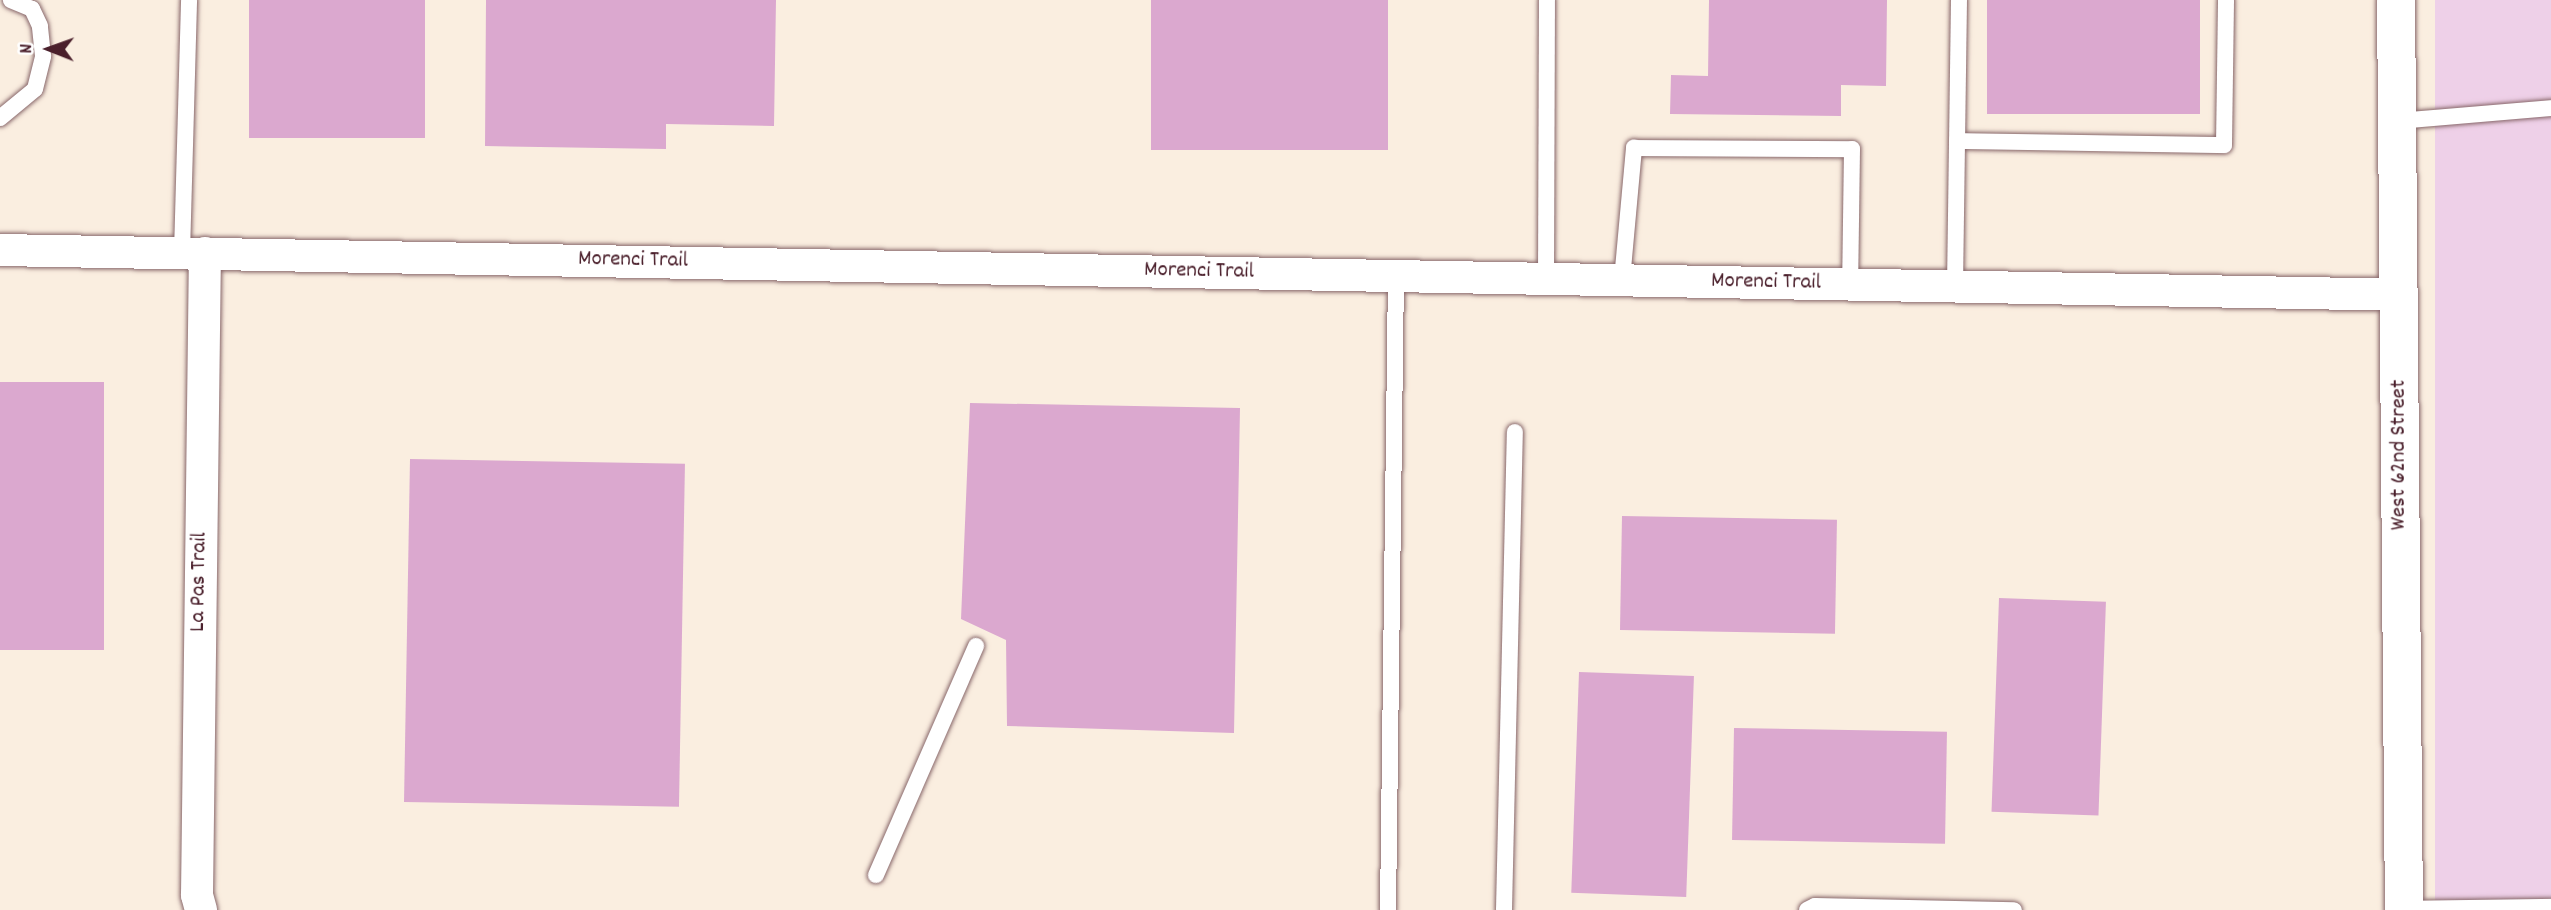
<!DOCTYPE html>
<html>
<head>
<meta charset="utf-8">
<style>
	body { margin:0 }
	#map { position:relative; width:2551px; height:910px; overflow:hidden; background:#faeee0; font-family:Dekko,sans-serif }
	div>[style] { position:absolute }
	.built>* { inset:0; background:#eed0e8; transform-origin:0 0 }
	.building>* { inset:0; background:#dba8cf; transform-origin:0 0 }
	.roads { filter:drop-shadow(0 0 2px #88676a) drop-shadow(0 0 2px #88676a) }
	.service>* { height:16px; margin:-8px; padding:0 8px; transform-origin:8px; border-radius:8px; background:#fff }
	.minor>* { height:32px; margin:-16px; padding:0 16px; transform-origin:16px; border-radius:16px; background:#fff }
	.tertiary>* { height:38px; margin:-19px; padding:0 19px; transform-origin:19px; border-radius:19px; background:#fff }
	span { translate:-50% -50%; white-space:nowrap; text-align:center; line-height:1.15; -webkit-text-stroke:6px #fff; paint-order:stroke }
	.street-label { font-size:23px; color:#4a1f2b }
	.north { position:absolute; left:14px; top:14px; width:70px; height:70px; -webkit-text-stroke:5px #fff; paint-order:stroke; rotate:271deg; font-size:19px; font-weight:700; line-height:28px; text-align:center; color:#4a1f2b }
	.north::after { content:''; display:block; margin:auto; width:24px; height:32px; background:#4a1f2b; clip-path:polygon(50% 0,100% 100%,50% 72%,0 100%) }
</style>
</head>
<body>
<div id="map">
	<div class="built">
		<div style="left:2435px;top:0;width:116px;height:910px"></div>
	</div>
	<div class="building">
		<div style="left:249px;top:0;width:176px;height:138px"></div>
		<div style="clip-path:polygon(486px 0,776px 0,774px 126px,666px 124px,666px 149px,485px 146px)"></div>
		<div style="left:1151px;top:0;width:237px;height:150px"></div>
		<div style="clip-path:polygon(1709px 0,1887px 0,1886px 86px,1841px 85px,1841px 116px,1670px 114px,1671px 75px,1708px 76px)"></div>
		<div style="left:1987px;top:0;width:213px;height:114px"></div>
		<div style="left:104px;top:382px;width:268px;height:104px;rotate:90deg"></div>
		<div style="clip-path:polygon(970px 403px,1240px 408px,1234px 733px,1007px 726px,1006px 640px,961px 619px)"></div>
		<div style="left:410px;top:459px;width:275px;height:343px;rotate:1deg"></div>
		<div style="left:1622px;top:516px;width:215px;height:114px;rotate:1deg"></div>
		<div style="left:1999px;top:598px;width:107px;height:214px;rotate:2deg"></div>
		<div style="left:1579px;top:672px;width:115px;height:221px;rotate:2deg"></div>
		<div style="left:1734px;top:728px;width:213px;height:112px;rotate:1deg"></div>
	</div>
	<div class="roads">
		<div class="service">
			<div style="left:0;top:118px;width:45px;rotate:-39.6deg"></div>
			<div style="left:35px;top:89px;width:34px;rotate:-76deg"></div>
			<div style="left:43px;top:56px;width:30px;rotate:-96deg"></div>
			<div style="left:40px;top:26px;width:19px;rotate:-115deg"></div>
			<div style="left:32px;top:9px;width:23px;rotate:-157deg"></div>
			<div style="left:2397px;top:121px;width:155px;rotate:-4.8deg"></div>
			<div style="left:1957px;top:141px;width:267px;rotate:0.9deg"></div>
			<div style="left:2224px;top:145px;width:145px;rotate:-89.2deg"></div>
			<div style="left:182px;top:253px;width:253px;rotate:-88.4deg"></div>
			<div style="left:1546px;top:279px;width:279px;rotate:-89.8deg"></div>
			<div style="left:1622px;top:280px;width:133px;rotate:-84.8deg"></div>
			<div style="left:1634px;top:148px;width:218px;rotate:0.3deg"></div>
			<div style="left:1852px;top:149px;width:136px;rotate:90.8deg"></div>
			<div style="left:1955px;top:286px;width:286px;rotate:-89.2deg"></div>
			<div style="left:876px;top:875px;width:250px;rotate:-66.4deg"></div>
			<div style="left:2404px;top:909px;width:147px;rotate:-0.8deg"></div>
			<div style="left:1388px;top:910px;width:634px;rotate:-89.28deg"></div>
			<div style="left:1504px;top:910px;width:478px;rotate:-88.7deg"></div>
			<div style="left:1807px;top:910px;width:9px;rotate:-27deg"></div>
			<div style="left:1815px;top:906px;width:199px;rotate:1.2deg"></div>
		</div>
		<div class="minor">
			<div style="left:0;top:250px;width:2399px;rotate:1.07deg"></div>
			<div style="left:201px;top:910px;width:16px;rotate:-105deg"></div>
			<div style="left:197px;top:895px;width:642px;rotate:-89.29deg"></div>
		</div>
		<div class="tertiary">
			<div style="left:2396px;top:0;width:910px;rotate:89.5deg"></div>
		</div>
	</div>
	<div class="street-label">
		<span style="left:633px;top:261px;rotate:1deg">Morenci Trail</span>
		<span style="left:1199px;top:272px;rotate:1deg">Morenci Trail</span>
		<span style="left:1766px;top:283px;rotate:1deg">Morenci Trail</span>
		<span style="left:2400px;top:455px;rotate:-90deg">West 62nd Street</span>
		<span style="left:200px;top:582px;rotate:-89deg">La Pas Trail</span>
	</div>
	<div class="north">N</div>
</div>
</body>
</html>
